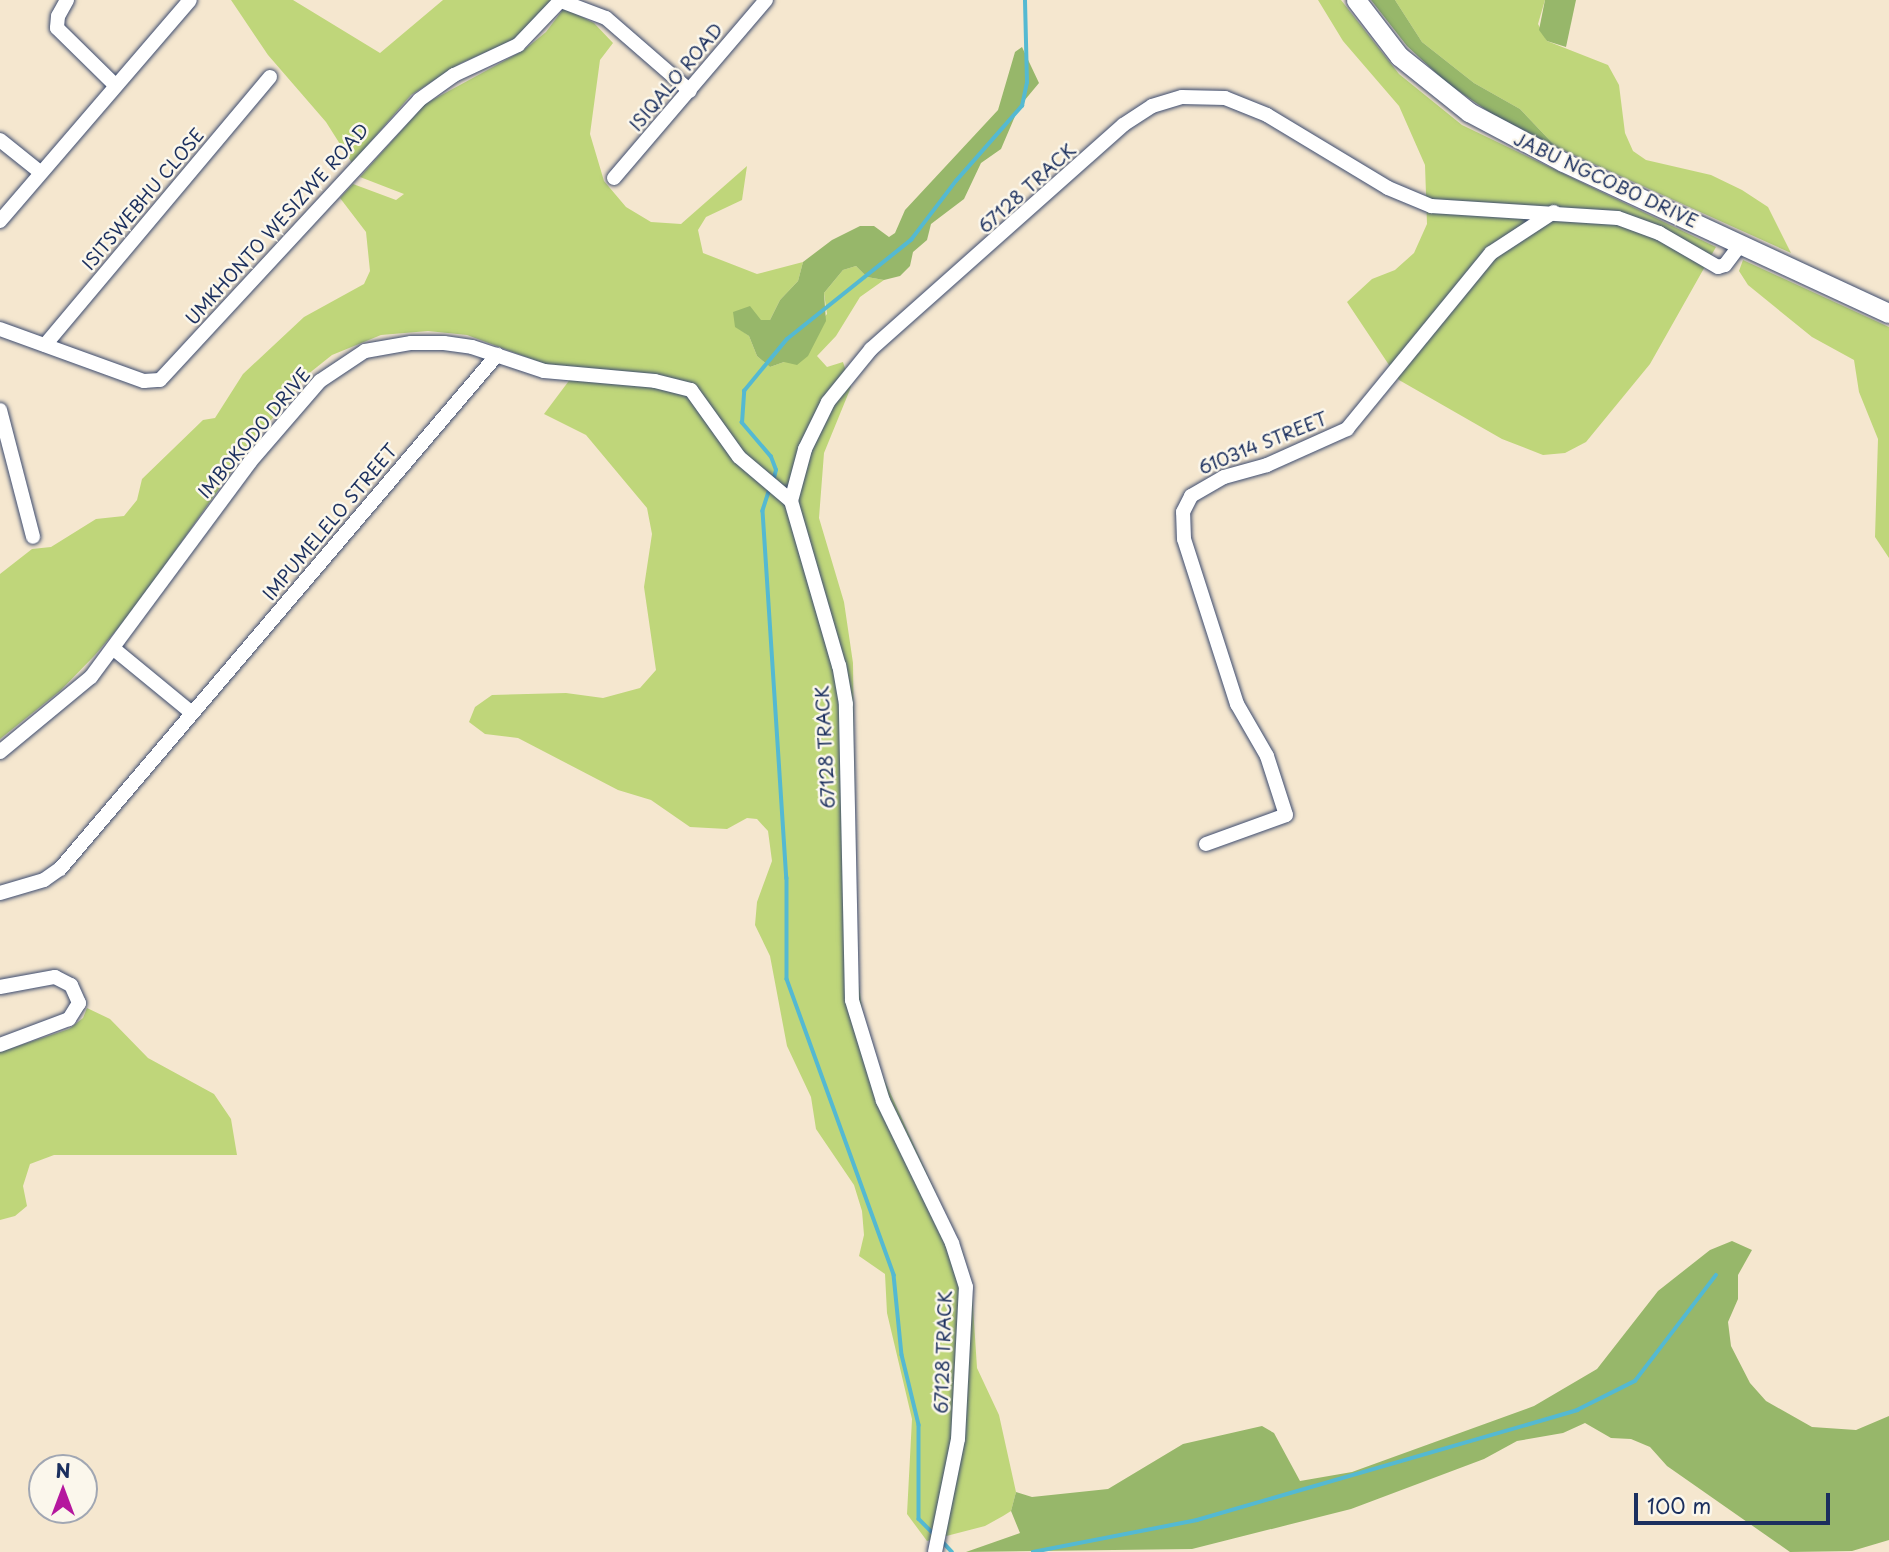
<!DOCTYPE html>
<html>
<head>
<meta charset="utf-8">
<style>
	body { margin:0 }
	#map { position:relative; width:1889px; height:1552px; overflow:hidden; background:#f5e7cf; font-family:"Playpen Sans",sans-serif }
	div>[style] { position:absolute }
	.green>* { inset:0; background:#bfd67a }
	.forest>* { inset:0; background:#97b76a }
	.stream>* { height:3.5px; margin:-1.75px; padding:0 1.75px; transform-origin:1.75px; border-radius:1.75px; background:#54b9d2 }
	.roads { filter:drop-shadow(0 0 2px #3c4b6f) drop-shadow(0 0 2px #3c4b6f) }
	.street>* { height:14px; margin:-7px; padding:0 7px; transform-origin:7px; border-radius:7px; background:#fff }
	.secondary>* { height:19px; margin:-9.5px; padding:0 9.5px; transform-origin:9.5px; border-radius:9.5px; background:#fff }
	span { translate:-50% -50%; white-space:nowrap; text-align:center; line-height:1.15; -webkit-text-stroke:5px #fbf7ec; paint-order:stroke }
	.street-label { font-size:18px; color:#1b2f5e }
	.north { position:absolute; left:28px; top:1454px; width:70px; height:70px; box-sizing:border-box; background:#fbf7ec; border:2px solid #a1a7b3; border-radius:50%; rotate:0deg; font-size:19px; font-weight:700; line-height:28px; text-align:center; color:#1b2f5e }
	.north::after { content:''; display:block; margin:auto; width:24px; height:32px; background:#b5179e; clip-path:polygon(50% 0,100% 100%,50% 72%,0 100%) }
	.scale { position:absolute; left:1634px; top:1493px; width:196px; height:32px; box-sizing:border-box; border:4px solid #1b2f5e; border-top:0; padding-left:9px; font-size:21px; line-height:24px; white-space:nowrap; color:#1b2f5e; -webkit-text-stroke:5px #fbf7ec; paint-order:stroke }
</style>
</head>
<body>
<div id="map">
	<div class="green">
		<div style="clip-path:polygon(231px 0,293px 0,380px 53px,443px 0,552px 0,518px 38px,461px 63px,411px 95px,352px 163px,326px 122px,268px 55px)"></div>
		<div style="clip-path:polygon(1318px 0,1341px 0,1399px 74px,1462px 125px,1716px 247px,1650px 364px,1586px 442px,1565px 453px,1543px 455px,1502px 439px,1399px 380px,1347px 302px,1372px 279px,1395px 270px,1414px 253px,1427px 224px,1425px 165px,1399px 106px,1343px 41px)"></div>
		<div style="clip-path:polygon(1395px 0,1545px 0,1538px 24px,1547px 41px,1608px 65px,1619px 85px,1625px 133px,1633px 151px,1646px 160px,1711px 175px,1742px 190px,1768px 207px,1791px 253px,1556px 147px,1520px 109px,1474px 83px,1422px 42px)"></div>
		<div style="clip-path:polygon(564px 8px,594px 23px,613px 43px,600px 60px,590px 134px,604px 181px,626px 207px,651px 222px,681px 224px,747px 166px,742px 200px,706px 217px,698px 230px,703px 253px,757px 274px,803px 262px,798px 281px,780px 300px,770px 320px,735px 326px,749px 336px,757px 356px,770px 367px,784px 362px,827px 314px,824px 293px,843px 270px,856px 266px,867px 277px,884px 280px,860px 297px,836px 336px,817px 356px,827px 367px,843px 362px,851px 387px,824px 453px,819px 518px,844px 602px,853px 663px,857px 969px,863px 1016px,879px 1068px,963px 1253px,972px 1291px,977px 1368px,999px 1415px,1016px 1492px,1011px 1511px,1003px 1516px,985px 1526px,927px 1541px,907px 1514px,912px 1419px,887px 1313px,885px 1274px,859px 1256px,864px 1235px,862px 1211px,854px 1185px,816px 1129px,811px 1097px,787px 1046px,770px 956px,755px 925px,757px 902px,772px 861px,768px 831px,757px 819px,747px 818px,727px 829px,690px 827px,651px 800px,618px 790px,518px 738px,485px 734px,469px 722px,475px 707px,492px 695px,566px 693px,603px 698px,640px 688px,656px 670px,644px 587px,652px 534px,647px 508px,586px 435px,544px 414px,577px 370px,545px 364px,467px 335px,428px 331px,381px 335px,332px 355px,307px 375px,243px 455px,131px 613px,95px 655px,60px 691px,0 739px,0 574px,32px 549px,51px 547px,96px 519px,124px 516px,137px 500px,142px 479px,203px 420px,215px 418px,243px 374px,304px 317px,364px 284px,370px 271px,366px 232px,340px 198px,353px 184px,396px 200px,404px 194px,360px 177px,425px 104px,524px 50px,546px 32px)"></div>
		<div style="clip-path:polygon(1743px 260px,1889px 327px,1889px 558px,1875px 537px,1878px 439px,1859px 392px,1854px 360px,1812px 337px,1748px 285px,1739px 271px)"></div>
		<div style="clip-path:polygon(87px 1008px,110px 1019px,148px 1058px,214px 1094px,231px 1119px,237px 1155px,54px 1155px,30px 1164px,23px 1186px,27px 1206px,15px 1216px,0 1220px,0 1052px,69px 1029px,83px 1018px)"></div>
	</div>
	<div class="forest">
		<div style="clip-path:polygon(1371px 0,1395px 0,1422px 42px,1474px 83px,1520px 109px,1556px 147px,1492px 114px,1447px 83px,1407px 46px)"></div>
		<div style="clip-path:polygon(1545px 0,1576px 0,1566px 47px,1547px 41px,1539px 30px)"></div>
		<div style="clip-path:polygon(1022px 47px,1039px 83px,1019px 107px,1001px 149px,981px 163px,964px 199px,931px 224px,927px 240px,913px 252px,910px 266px,900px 276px,884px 280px,867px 277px,856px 266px,843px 270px,824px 293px,826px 321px,808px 356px,797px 365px,784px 362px,770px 367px,757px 356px,749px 336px,735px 327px,733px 312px,750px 306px,761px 320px,770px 320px,780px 300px,798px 281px,803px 262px,832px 240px,860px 226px,874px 226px,889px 237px,895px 233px,905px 210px,998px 110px,1015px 52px)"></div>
		<div style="clip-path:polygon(1732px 1241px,1752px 1250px,1738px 1275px,1738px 1299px,1728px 1322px,1731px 1346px,1750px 1383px,1766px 1401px,1812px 1427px,1856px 1430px,1889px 1416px,1889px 1540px,1852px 1551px,1790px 1552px,1667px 1466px,1650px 1447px,1631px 1439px,1611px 1438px,1585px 1423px,1563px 1433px,1517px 1441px,1484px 1459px,1351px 1509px,1192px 1549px,966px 1552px,1020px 1533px,1011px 1511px,1016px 1492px,1032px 1497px,1108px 1489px,1183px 1444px,1262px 1426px,1274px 1433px,1300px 1481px,1352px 1472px,1534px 1406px,1597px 1369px,1658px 1291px,1710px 1250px)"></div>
	</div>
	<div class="stream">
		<div style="left:773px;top:482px;width:12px;rotate:-76deg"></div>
		<div style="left:776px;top:470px;width:14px;rotate:-111deg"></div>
		<div style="left:771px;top:457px;width:45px;rotate:-130.5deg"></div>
		<div style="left:742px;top:423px;width:32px;rotate:-86deg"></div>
		<div style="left:744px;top:391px;width:67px;rotate:-50.4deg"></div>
		<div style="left:787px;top:339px;width:159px;rotate:-38.6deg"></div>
		<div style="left:911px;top:240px;width:74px;rotate:-52.7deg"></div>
		<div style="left:956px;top:181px;width:100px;rotate:-48.7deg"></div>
		<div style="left:1022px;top:106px;width:24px;rotate:-78deg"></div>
		<div style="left:1027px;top:83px;width:83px;rotate:-91.4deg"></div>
		<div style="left:770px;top:489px;width:23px;rotate:108deg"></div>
		<div style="left:763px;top:511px;width:368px;rotate:86.3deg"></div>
		<div style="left:787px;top:878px;width:101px;rotate:90deg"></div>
		<div style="left:787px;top:979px;width:315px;rotate:70.1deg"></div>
		<div style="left:894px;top:1275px;width:80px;rotate:84.3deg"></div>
		<div style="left:902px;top:1355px;width:72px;rotate:76.3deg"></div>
		<div style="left:919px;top:1425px;width:94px;rotate:90deg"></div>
		<div style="left:919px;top:1519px;width:23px;rotate:45deg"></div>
		<div style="left:941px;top:1540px;width:16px;rotate:47deg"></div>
		<div style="left:1033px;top:1552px;width:167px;rotate:-11deg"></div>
		<div style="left:1197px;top:1520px;width:396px;rotate:-16.1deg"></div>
		<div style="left:1577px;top:1410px;width:65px;rotate:-26.6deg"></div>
		<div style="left:1635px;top:1381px;width:133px;rotate:-52.6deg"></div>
	</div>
	<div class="roads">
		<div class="street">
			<div style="left:67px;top:0;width:18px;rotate:119deg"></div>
			<div style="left:58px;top:16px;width:12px;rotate:95deg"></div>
			<div style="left:57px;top:28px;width:81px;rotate:44.5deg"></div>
			<div style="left:561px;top:1px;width:48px;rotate:20.7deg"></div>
			<div style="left:606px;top:18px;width:111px;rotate:41deg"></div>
			<div style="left:0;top:140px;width:51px;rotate:38.7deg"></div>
			<div style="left:614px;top:178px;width:234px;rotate:-49.5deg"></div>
			<div style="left:0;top:221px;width:291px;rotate:-49.3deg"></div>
			<div style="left:0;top:329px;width:153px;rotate:19.9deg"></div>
			<div style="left:144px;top:381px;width:16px;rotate:-4deg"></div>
			<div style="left:160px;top:380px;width:381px;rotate:-47.2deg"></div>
			<div style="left:419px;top:100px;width:43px;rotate:-35.5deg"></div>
			<div style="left:454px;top:75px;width:71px;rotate:-25.1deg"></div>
			<div style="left:518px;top:45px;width:62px;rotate:-46.3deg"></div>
			<div style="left:45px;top:345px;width:350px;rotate:-50deg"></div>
			<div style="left:0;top:410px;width:131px;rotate:75.4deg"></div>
			<div style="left:114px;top:649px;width:101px;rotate:39.4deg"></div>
			<div style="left:0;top:752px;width:118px;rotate:-39.5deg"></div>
			<div style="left:91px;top:677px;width:267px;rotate:-53.5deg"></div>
			<div style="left:250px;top:462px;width:107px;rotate:-49.2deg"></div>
			<div style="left:320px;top:381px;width:54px;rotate:-33.7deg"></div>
			<div style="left:365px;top:351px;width:47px;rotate:-9.9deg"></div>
			<div style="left:411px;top:343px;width:33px"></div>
			<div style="left:444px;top:343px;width:28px;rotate:8deg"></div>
			<div style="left:472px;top:347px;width:76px;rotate:18.4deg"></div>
			<div style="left:544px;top:371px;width:111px;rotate:5.1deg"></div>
			<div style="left:655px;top:381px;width:37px;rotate:14deg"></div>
			<div style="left:691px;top:390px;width:82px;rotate:54.4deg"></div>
			<div style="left:739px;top:457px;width:68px;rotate:40.2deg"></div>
			<div style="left:1206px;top:844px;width:85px;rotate:-19.9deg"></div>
			<div style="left:1286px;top:815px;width:62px;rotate:-107.9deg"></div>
			<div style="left:1267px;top:756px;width:60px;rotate:-120deg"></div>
			<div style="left:1237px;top:704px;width:173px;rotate:-107.8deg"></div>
			<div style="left:1184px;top:539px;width:27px;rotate:-92deg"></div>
			<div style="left:1183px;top:512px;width:18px;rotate:-63deg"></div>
			<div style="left:1191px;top:496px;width:38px;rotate:-30deg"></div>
			<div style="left:1224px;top:477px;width:45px;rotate:-15.6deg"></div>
			<div style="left:1267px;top:465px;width:88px;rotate:-24.2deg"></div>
			<div style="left:1347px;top:429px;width:227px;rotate:-50.7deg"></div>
			<div style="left:1491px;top:253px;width:75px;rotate:-33.1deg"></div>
			<div style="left:0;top:893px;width:46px;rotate:-16.5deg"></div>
			<div style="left:44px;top:880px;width:19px;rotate:-35deg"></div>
			<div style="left:60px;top:869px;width:675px;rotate:-49.63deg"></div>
			<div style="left:0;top:987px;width:56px;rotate:-10.3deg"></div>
			<div style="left:55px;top:977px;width:18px;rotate:27deg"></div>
			<div style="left:71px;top:985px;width:20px;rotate:66deg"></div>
			<div style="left:79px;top:1003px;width:19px;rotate:122deg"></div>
			<div style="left:69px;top:1019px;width:74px;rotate:159.4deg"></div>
			<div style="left:935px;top:1552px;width:115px;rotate:-78.5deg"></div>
			<div style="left:958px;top:1439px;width:152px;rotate:-87deg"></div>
			<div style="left:966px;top:1287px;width:46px;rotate:-107.7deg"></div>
			<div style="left:952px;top:1243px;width:158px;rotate:-115.9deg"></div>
			<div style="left:883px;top:1101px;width:106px;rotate:-107.1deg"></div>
			<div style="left:852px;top:1000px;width:296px;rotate:-91.2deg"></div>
			<div style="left:846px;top:704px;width:39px;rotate:-100deg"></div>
			<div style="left:839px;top:666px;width:172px;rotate:-106.2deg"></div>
			<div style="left:791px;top:501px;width:54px;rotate:-74.9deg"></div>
			<div style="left:805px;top:449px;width:52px;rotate:-63.9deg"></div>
			<div style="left:828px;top:402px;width:68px;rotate:-50.9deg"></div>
			<div style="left:871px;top:349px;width:337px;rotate:-41.6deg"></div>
			<div style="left:1123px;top:125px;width:35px;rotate:-33deg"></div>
			<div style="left:1152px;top:106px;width:31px;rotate:-17deg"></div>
			<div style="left:1182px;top:97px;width:43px;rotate:1.3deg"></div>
			<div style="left:1225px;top:98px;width:45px;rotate:22deg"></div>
			<div style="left:1267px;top:115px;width:141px;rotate:31.1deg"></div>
			<div style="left:1388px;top:188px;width:47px;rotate:22.7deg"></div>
			<div style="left:1431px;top:206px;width:187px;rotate:3.7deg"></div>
			<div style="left:1618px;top:218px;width:44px;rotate:20.1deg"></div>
			<div style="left:1659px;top:233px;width:68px;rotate:30deg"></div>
			<div style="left:1718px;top:267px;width:7px;rotate:-16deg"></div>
			<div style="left:1725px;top:265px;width:26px;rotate:-53deg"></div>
		</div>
		<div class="secondary">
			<div style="left:1356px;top:0;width:71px;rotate:52.5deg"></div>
			<div style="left:1399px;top:56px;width:90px;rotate:38.7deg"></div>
			<div style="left:1469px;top:112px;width:106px;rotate:28deg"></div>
			<div style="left:1563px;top:162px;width:359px;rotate:24.9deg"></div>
		</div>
	</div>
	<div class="street-label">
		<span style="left:676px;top:77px;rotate:-50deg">ISIQALO ROAD</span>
		<span style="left:1606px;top:180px;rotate:25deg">JABU NGCOBO DRIVE</span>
		<span style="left:1027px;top:188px;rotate:-42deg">67128 TRACK</span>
		<span style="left:143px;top:199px;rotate:-50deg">ISITSWEBHU CLOSE</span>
		<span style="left:277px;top:224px;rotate:-48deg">UMKHONTO WESIZWE ROAD</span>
		<span style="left:254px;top:433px;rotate:-50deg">IMBOKODO DRIVE</span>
		<span style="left:1263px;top:443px;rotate:-22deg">610314 STREET</span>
		<span style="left:330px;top:522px;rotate:-50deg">IMPUMELELO STREET</span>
		<span style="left:825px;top:747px;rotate:-93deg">67128 TRACK</span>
		<span style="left:943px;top:1352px;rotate:-88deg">67128 TRACK</span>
	</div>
	<div class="north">N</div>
	<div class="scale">100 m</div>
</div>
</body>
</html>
